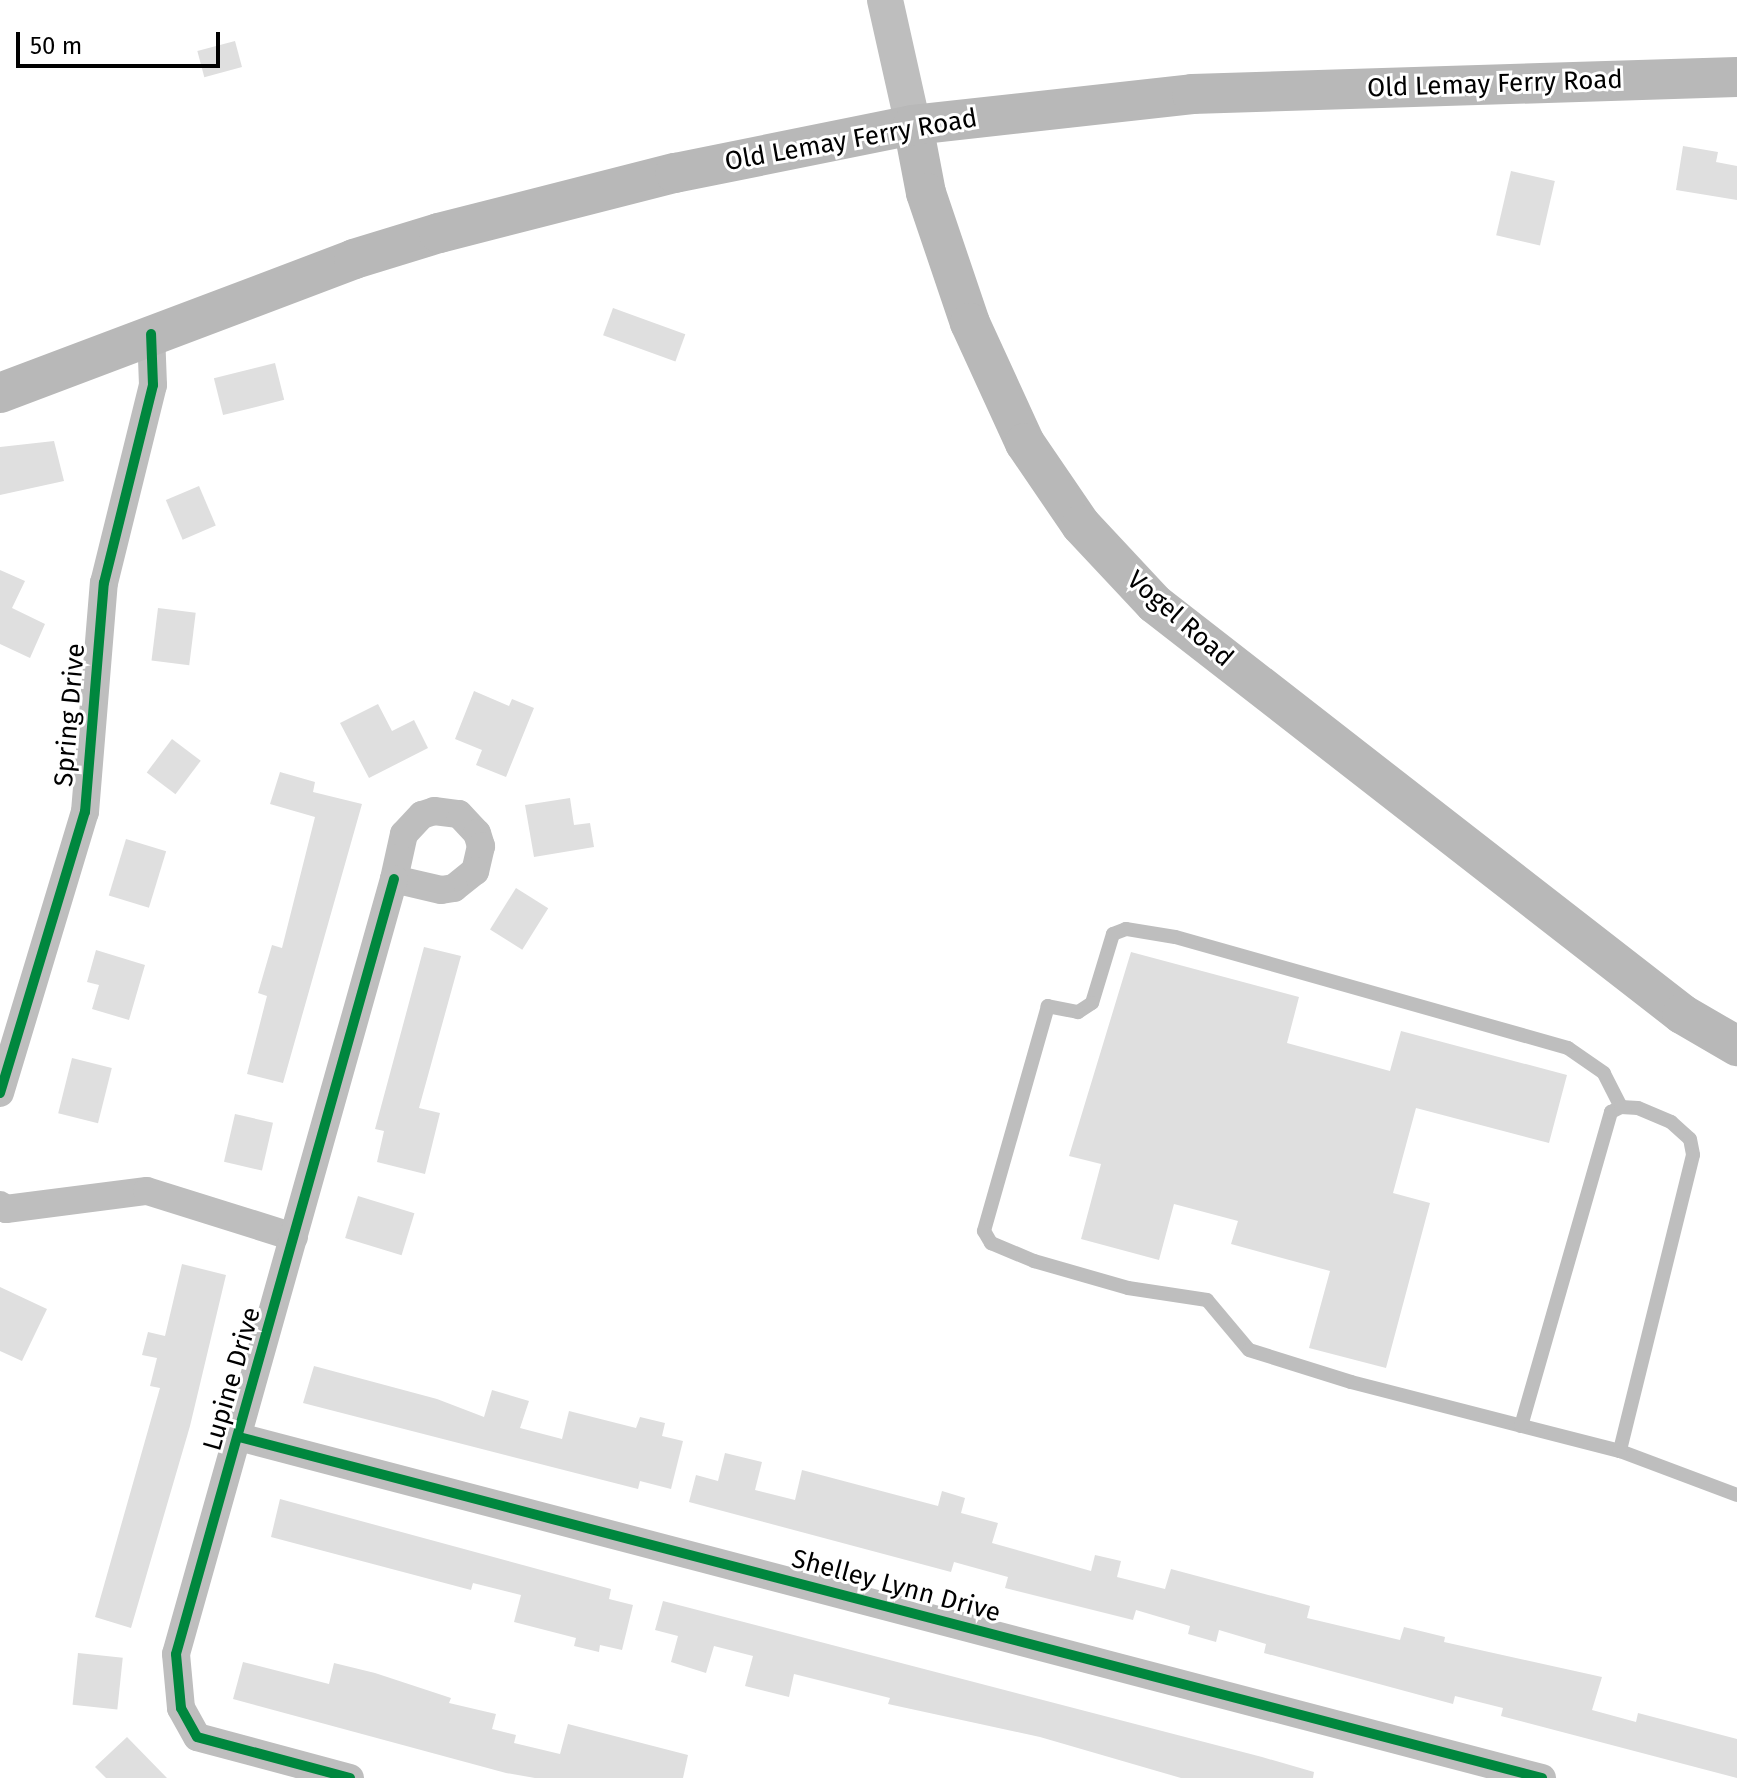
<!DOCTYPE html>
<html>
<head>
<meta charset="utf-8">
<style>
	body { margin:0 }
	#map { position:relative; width:1737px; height:1778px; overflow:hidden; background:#fff; font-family:"Fira Sans",sans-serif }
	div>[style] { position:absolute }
	.building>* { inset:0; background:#dfdfdf; transform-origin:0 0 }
	.service>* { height:14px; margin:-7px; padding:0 7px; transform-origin:7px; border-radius:7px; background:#bebebe }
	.minor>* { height:28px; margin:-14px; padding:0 14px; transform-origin:14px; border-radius:14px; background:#bebebe }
	.tertiary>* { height:36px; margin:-18px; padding:0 18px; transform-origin:18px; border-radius:18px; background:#bebebe }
	.secondary>* { height:40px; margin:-20px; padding:0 20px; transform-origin:20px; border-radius:20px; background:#b8b8b8 }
	.cycleway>* { height:10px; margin:-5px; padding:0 5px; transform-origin:5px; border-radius:5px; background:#00873e }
	span { translate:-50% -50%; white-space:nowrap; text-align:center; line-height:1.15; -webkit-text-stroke:6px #fff; paint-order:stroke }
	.street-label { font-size:26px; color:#000 }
	.scale { position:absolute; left:16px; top:32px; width:204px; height:36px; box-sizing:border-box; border:4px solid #000; border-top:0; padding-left:10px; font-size:24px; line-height:28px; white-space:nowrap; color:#000; -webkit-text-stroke:6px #fff; paint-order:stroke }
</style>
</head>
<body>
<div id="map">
	<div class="building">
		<div style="left:235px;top:41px;width:27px;height:39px;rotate:75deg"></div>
		<div style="clip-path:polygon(1683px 146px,1718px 152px,1716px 162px,1737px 166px,1737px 200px,1676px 190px)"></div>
		<div style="left:1511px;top:171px;width:45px;height:66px;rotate:13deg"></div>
		<div style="left:613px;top:308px;width:77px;height:29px;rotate:20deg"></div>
		<div style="left:275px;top:363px;width:38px;height:63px;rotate:76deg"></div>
		<div style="clip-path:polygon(54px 441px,64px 481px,0 495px,0 447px)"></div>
		<div style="left:199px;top:486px;width:43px;height:36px;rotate:67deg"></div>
		<div style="clip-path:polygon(0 570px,25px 581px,12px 608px,45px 624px,30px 658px,0 644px)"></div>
		<div style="left:158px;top:608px;width:38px;height:53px;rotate:7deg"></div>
		<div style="clip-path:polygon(474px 691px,509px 706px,512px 699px,534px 708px,506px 777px,476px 765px,482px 750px,455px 739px)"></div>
		<div style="clip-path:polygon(378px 704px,392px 731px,414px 720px,428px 748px,369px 778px,340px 723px)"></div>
		<div style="left:172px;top:739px;width:36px;height:42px;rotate:37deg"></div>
		<div style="clip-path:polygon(280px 772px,315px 782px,313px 792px,362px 804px,283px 1083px,247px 1074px,267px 996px,258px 993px,272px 945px,282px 948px,315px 817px,270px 804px)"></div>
		<div style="clip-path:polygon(570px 798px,574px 825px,590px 823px,594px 847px,534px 857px,525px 805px)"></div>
		<div style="left:126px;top:839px;width:42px;height:59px;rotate:17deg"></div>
		<div style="left:516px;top:888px;width:38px;height:49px;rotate:32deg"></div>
		<div style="clip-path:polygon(424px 947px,461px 956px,419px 1108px,440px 1113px,425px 1174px,377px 1162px,384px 1131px,375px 1129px)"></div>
		<div style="clip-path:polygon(96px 950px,145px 965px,129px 1020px,92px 1009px,99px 985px,87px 982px)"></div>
		<div style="clip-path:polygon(1131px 952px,1299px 997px,1287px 1043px,1390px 1071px,1401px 1031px,1567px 1075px,1549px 1143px,1416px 1108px,1393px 1193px,1430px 1203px,1386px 1368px,1309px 1348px,1330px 1271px,1231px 1244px,1238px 1221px,1174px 1204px,1159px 1260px,1081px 1239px,1101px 1164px,1069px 1156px)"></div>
		<div style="left:72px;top:1058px;width:41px;height:57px;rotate:14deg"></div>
		<div style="left:235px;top:1114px;width:39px;height:49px;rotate:13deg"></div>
		<div style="left:358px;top:1196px;width:59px;height:44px;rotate:17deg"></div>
		<div style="clip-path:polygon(182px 1264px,226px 1275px,190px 1426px,131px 1628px,95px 1617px,160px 1388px,150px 1386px,157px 1358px,142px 1355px,148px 1332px,165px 1336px)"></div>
		<div style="clip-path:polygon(0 1287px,47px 1309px,22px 1361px,0 1351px)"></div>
		<div style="clip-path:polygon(314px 1366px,437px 1399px,484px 1417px,492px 1390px,529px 1401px,520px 1428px,562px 1439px,569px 1411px,636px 1428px,640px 1417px,665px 1423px,662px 1436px,683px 1441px,671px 1489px,640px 1481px,638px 1489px,303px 1403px)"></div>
		<div style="clip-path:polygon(725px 1453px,762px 1462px,755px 1490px,795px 1500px,802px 1470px,938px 1506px,942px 1491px,965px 1498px,961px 1513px,998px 1523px,992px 1543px,1091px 1571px,1095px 1555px,1121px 1561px,1117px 1577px,1165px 1589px,1171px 1569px,1310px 1606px,1307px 1618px,1400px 1640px,1404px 1627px,1445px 1637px,1444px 1642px,1602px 1677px,1592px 1710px,1636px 1722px,1638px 1713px,1737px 1739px,1737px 1778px,1501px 1716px,1503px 1708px,1455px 1696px,1453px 1704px,1264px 1653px,1266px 1644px,1219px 1630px,1216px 1642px,1188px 1634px,1190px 1626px,1136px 1610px,1133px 1620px,1005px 1588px,1008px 1577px,954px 1562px,951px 1572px,689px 1502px,696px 1475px,718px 1481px)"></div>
		<div style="clip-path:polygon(280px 1499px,611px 1589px,609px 1599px,633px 1605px,622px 1650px,600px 1645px,599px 1652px,574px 1646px,576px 1638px,514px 1622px,521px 1595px,473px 1583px,471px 1590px,271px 1537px)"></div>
		<div style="clip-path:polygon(663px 1601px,1262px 1757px,1314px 1772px,1313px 1778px,1181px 1778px,1040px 1737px,888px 1704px,890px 1698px,794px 1674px,789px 1697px,745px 1686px,753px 1656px,714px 1646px,706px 1673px,671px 1662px,678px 1636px,655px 1630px)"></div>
		<div style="left:78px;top:1653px;width:45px;height:52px;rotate:6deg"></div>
		<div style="clip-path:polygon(243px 1662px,329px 1684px,334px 1663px,375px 1673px,451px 1698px,449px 1703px,496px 1714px,492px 1729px,516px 1735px,514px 1743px,560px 1754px,568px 1724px,688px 1755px,683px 1778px,535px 1778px,506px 1773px,233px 1699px)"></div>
		<div style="clip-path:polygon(127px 1737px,167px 1778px,106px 1778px,95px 1767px)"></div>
	</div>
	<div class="service">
		<div style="left:1621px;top:1107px;width:38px;rotate:-117deg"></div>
		<div style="left:1604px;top:1073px;width:44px;rotate:-145.2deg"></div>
		<div style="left:1568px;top:1048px;width:408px;rotate:-164.2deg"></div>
		<div style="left:1175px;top:937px;width:50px;rotate:-170.7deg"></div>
		<div style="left:1126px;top:929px;width:14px;rotate:159deg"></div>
		<div style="left:1113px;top:934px;width:72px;rotate:106.9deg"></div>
		<div style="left:1092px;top:1003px;width:17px;rotate:147deg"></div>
		<div style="left:1078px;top:1012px;width:31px;rotate:-169deg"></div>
		<div style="left:1048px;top:1006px;width:234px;rotate:105.9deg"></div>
		<div style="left:984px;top:1231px;width:14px;rotate:60deg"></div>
		<div style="left:991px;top:1243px;width:47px;rotate:22.7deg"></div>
		<div style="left:1034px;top:1261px;width:98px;rotate:16deg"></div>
		<div style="left:1128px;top:1288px;width:80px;rotate:8.6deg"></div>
		<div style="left:1207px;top:1300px;width:65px;rotate:50deg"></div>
		<div style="left:1249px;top:1350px;width:107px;rotate:17.4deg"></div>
		<div style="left:1351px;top:1382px;width:278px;rotate:14.4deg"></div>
		<div style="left:1620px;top:1451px;width:125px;rotate:20.6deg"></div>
		<div style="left:1521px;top:1426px;width:327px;rotate:-74deg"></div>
		<div style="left:1611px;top:1112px;width:11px;rotate:-27deg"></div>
		<div style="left:1621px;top:1107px;width:17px;rotate:3deg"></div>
		<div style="left:1638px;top:1108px;width:36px;rotate:23deg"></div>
		<div style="left:1671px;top:1122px;width:25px;rotate:42deg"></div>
		<div style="left:1690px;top:1139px;width:16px;rotate:79deg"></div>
		<div style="left:1693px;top:1155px;width:305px;rotate:103.9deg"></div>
	</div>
	<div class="minor">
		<div style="left:434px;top:811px;width:25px;rotate:7deg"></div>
		<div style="left:459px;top:814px;width:26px;rotate:47deg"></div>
		<div style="left:477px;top:833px;width:14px;rotate:73deg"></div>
		<div style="left:481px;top:846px;width:26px;rotate:103deg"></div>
		<div style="left:475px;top:871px;width:27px;rotate:141deg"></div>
		<div style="left:454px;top:888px;width:13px;rotate:171deg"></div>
		<div style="left:441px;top:890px;width:48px;rotate:-166.8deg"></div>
		<div style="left:394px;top:879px;width:46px;rotate:-77.5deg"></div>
		<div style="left:404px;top:834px;width:26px;rotate:-47deg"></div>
		<div style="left:422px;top:815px;width:13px;rotate:-18deg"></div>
		<div style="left:0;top:1093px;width:294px;rotate:-73.2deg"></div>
		<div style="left:85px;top:812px;width:230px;rotate:-85.3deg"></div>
		<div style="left:104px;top:583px;width:204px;rotate:-76.1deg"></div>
		<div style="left:153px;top:385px;width:51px;rotate:-92.2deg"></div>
		<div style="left:0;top:1205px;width:7px;rotate:34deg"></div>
		<div style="left:6px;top:1209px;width:142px;rotate:-7.3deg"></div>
		<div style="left:147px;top:1191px;width:154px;rotate:17.4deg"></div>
		<div style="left:239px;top:1437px;width:1347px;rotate:14.67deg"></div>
		<div style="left:350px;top:1778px;width:158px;rotate:-165deg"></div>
		<div style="left:197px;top:1737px;width:33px;rotate:-119deg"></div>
		<div style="left:181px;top:1708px;width:54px;rotate:-95.3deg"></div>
		<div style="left:176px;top:1654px;width:805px;rotate:-74.29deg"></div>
	</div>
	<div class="tertiary">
		<div style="left:885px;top:0;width:128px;rotate:77.4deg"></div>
	</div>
	<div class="secondary">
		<div style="left:913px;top:125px;width:69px;rotate:79.2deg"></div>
		<div style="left:926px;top:193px;width:137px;rotate:71.3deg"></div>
		<div style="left:970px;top:323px;width:132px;rotate:65.4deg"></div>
		<div style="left:1025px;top:443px;width:99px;rotate:55.7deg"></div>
		<div style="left:1081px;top:525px;width:108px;rotate:46.9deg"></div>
		<div style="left:1155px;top:604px;width:668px;rotate:37.88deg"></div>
		<div style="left:1682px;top:1014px;width:64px;rotate:30.2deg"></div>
		<div style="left:0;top:393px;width:379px;rotate:-20.7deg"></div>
		<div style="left:354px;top:259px;width:89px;rotate:-17deg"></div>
		<div style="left:439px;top:233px;width:244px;rotate:-14.3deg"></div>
		<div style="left:675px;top:173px;width:243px;rotate:-11.4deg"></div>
		<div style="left:913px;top:125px;width:281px;rotate:-6.3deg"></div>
		<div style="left:1192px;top:94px;width:545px;rotate:-1.79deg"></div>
	</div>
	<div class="cycleway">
		<div style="left:0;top:1093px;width:294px;rotate:-73.2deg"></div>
		<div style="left:85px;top:812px;width:230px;rotate:-85.3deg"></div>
		<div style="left:104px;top:583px;width:204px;rotate:-76.1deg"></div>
		<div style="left:153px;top:385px;width:51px;rotate:-92.2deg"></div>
		<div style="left:239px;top:1437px;width:1347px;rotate:14.67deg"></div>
		<div style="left:350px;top:1778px;width:158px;rotate:-165deg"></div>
		<div style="left:197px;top:1737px;width:33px;rotate:-119deg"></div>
		<div style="left:181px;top:1708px;width:54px;rotate:-95.3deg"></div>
		<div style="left:176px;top:1654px;width:805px;rotate:-74.29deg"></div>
	</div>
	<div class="street-label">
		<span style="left:1495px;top:84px;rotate:-2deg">Old Lemay Ferry Road</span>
		<span style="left:851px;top:140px;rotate:-10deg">Old Lemay Ferry Road</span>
		<span style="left:1180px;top:619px;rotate:41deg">Vogel Road</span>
		<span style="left:70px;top:715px;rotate:-85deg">Spring Drive</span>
		<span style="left:232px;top:1379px;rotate:-74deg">Lupine Drive</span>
		<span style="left:896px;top:1586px;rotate:15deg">Shelley Lynn Drive</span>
	</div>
	<div class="scale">50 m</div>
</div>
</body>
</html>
